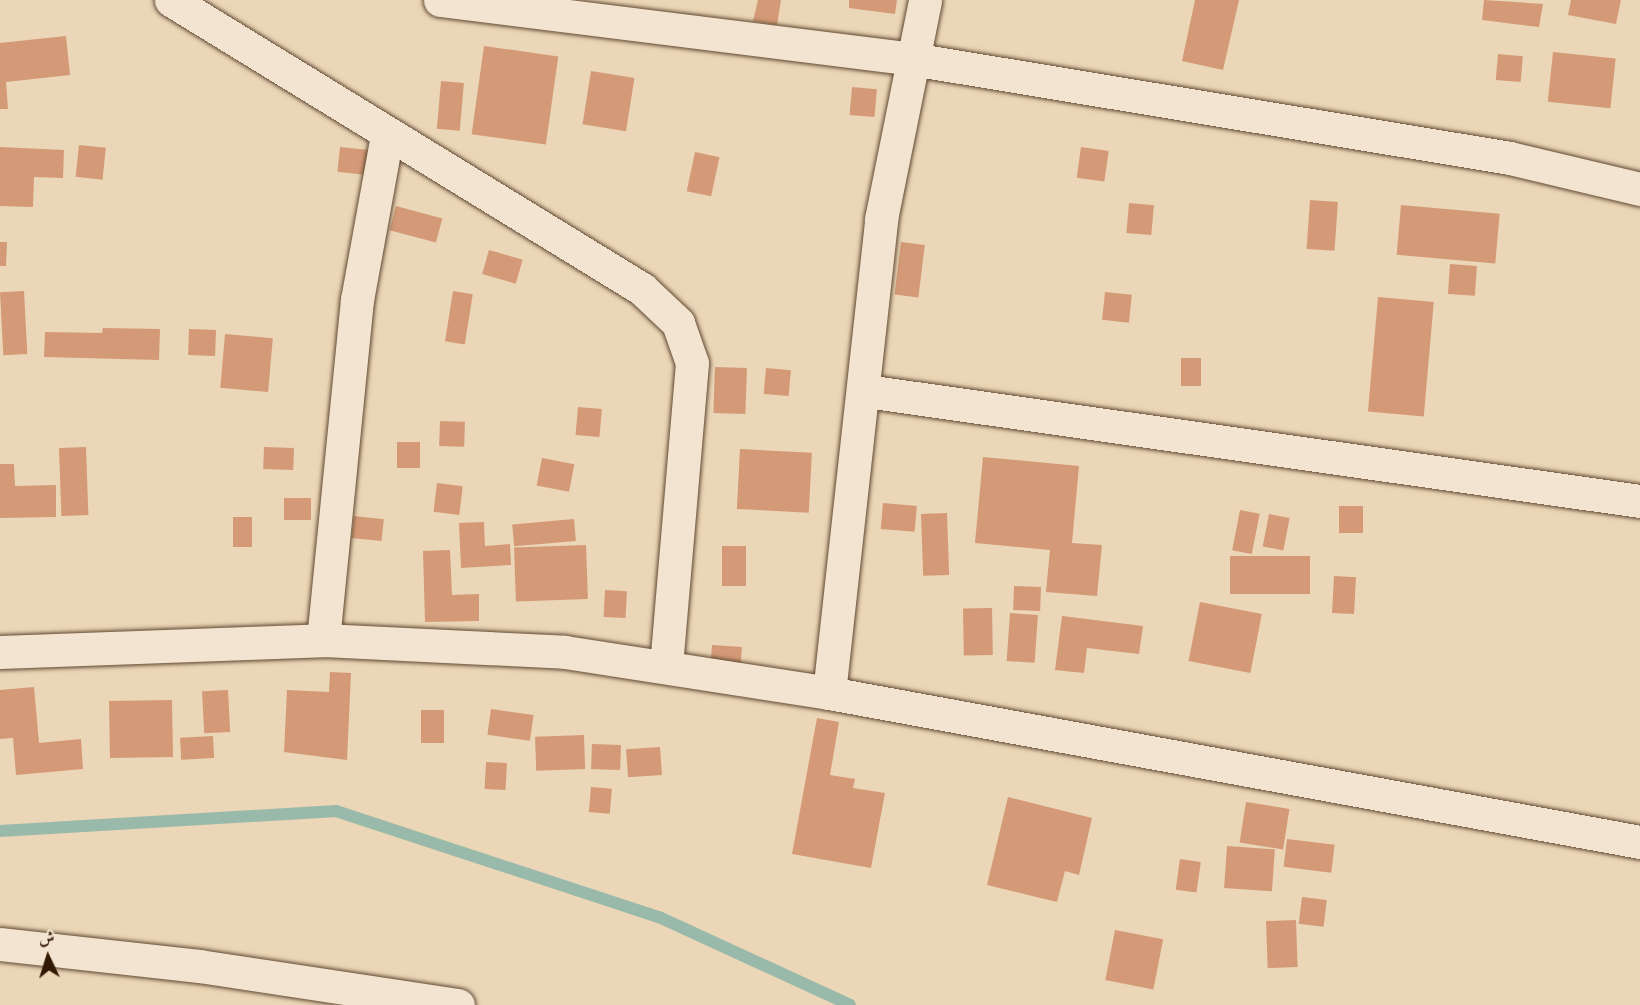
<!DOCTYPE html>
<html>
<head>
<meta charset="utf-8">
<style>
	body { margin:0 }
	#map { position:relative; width:1640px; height:1005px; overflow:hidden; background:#ebd6b7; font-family:Vollkorn,Amiri,serif }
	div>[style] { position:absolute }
	.stream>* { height:12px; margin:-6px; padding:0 6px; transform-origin:6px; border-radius:6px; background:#99b9aa }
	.building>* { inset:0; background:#d49a77; transform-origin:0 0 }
	.roads { filter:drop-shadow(0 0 2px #604831) drop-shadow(0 0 2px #604831) }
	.street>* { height:33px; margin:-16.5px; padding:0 16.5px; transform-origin:16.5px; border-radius:16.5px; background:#f2e4d0 }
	span { translate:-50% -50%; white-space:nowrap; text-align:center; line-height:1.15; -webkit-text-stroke:6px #f2e4d0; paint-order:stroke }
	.north { position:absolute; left:18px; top:927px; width:60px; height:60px; -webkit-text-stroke:4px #f2e4d0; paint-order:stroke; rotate:356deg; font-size:16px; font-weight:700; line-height:24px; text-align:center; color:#321904 }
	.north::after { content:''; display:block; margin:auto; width:21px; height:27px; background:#321904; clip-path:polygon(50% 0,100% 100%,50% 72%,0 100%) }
</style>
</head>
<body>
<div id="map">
	<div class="stream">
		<div style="left:0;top:831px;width:337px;rotate:-3.4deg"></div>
		<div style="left:336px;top:811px;width:340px;rotate:18.2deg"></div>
		<div style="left:659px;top:917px;width:210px;rotate:24.7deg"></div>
	</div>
	<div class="building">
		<div style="clip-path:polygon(758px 0,781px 0,777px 25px,753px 21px)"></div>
		<div style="clip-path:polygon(849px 0,897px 0,895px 14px,849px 8px)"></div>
		<div style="clip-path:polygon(1195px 0,1239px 0,1223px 70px,1182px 61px)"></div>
		<div style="clip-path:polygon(1484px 0,1543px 4px,1539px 27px,1482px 20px)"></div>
		<div style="clip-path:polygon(1571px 0,1621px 0,1616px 24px,1568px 15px)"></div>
		<div style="clip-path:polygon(66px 36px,70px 75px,6px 82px,8px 109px,0 109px,0 43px)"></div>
		<div style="left:484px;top:46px;width:75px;height:89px;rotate:8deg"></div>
		<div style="left:1553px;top:52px;width:63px;height:50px;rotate:6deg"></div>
		<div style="left:1498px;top:54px;width:25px;height:26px;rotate:5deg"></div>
		<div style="left:591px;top:71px;width:44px;height:54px;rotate:9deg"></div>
		<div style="left:441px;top:81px;width:23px;height:48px;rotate:5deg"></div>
		<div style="left:852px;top:87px;width:25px;height:28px;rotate:5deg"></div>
		<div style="left:79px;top:145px;width:27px;height:32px;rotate:6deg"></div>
		<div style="clip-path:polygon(0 147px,64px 150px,63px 178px,34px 177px,33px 207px,0 206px)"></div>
		<div style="left:340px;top:147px;width:29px;height:25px;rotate:6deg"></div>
		<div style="left:1081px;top:147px;width:28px;height:31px;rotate:8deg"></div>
		<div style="left:695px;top:152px;width:25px;height:40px;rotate:12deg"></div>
		<div style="left:1310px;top:200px;width:28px;height:49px;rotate:4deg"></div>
		<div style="left:1129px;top:203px;width:25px;height:30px;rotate:5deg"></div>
		<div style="left:1401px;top:205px;width:99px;height:50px;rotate:5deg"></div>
		<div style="left:396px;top:206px;width:48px;height:25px;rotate:15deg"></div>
		<div style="clip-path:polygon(0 242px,7px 242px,6px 266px,0 266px)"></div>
		<div style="left:901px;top:242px;width:24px;height:53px;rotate:7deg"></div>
		<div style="left:489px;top:250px;width:35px;height:25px;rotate:16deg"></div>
		<div style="left:1450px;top:264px;width:27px;height:30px;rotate:4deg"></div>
		<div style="left:24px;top:291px;width:63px;height:24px;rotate:87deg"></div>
		<div style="left:453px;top:291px;width:20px;height:51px;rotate:9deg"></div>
		<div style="left:1105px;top:292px;width:27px;height:28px;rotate:6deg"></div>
		<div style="left:1378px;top:297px;width:56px;height:115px;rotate:5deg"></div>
		<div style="clip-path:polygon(103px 328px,160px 329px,159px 360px,44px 357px,45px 332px,102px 333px)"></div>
		<div style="left:189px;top:329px;width:27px;height:26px;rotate:2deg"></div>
		<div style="left:225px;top:334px;width:48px;height:54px;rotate:5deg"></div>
		<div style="left:1181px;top:358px;width:20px;height:28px"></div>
		<div style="left:715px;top:367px;width:32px;height:46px;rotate:2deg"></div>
		<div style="left:766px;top:368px;width:25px;height:26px;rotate:5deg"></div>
		<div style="left:578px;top:407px;width:24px;height:28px;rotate:5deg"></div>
		<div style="left:440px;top:421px;width:25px;height:25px;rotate:2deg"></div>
		<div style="left:397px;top:442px;width:23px;height:26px"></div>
		<div style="left:86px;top:447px;width:68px;height:27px;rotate:88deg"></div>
		<div style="left:264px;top:447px;width:30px;height:22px;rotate:2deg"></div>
		<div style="left:740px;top:449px;width:72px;height:60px;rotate:3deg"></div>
		<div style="clip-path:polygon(983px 457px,1079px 466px,1072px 543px,1102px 545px,1097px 596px,1046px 592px,1050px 550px,975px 543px)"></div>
		<div style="left:542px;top:458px;width:33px;height:28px;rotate:11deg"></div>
		<div style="clip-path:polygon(0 464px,14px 464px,15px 486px,56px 485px,56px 517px,0 518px)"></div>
		<div style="left:437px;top:483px;width:26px;height:29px;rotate:7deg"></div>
		<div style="left:284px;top:498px;width:27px;height:22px"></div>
		<div style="left:883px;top:503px;width:34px;height:26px;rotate:5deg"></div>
		<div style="left:1339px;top:506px;width:24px;height:27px"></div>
		<div style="left:1240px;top:510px;width:20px;height:41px;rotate:11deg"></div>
		<div style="left:947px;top:513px;width:62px;height:26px;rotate:88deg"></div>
		<div style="left:1269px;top:514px;width:21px;height:33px;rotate:11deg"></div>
		<div style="left:354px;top:516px;width:30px;height:22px;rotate:6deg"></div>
		<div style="left:233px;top:517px;width:19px;height:30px"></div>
		<div style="left:574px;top:519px;width:22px;height:62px;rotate:85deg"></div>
		<div style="clip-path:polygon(484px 522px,485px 546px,510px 544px,511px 565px,461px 568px,459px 523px)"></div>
		<div style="left:586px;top:545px;width:54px;height:72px;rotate:88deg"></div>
		<div style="left:722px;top:546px;width:24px;height:40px"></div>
		<div style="clip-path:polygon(450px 550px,452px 595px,479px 594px,479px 621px,425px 622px,423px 551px)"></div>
		<div style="left:1230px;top:556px;width:80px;height:38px"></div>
		<div style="left:1334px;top:576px;width:22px;height:37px;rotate:3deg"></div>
		<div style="left:1014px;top:586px;width:27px;height:24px;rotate:2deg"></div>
		<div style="left:605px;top:590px;width:22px;height:27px;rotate:3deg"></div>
		<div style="left:1200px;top:602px;width:63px;height:60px;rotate:11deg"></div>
		<div style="left:992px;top:608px;width:47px;height:29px;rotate:89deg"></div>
		<div style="left:1010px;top:613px;width:28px;height:48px;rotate:4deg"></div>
		<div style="clip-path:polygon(1062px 616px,1143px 626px,1139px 654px,1087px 648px,1084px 673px,1055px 670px)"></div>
		<div style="left:712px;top:645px;width:30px;height:18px;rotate:4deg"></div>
		<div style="clip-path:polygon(330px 672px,351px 673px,347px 760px,284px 752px,287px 690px,329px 692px)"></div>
		<div style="clip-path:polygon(34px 687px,39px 743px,81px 739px,83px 769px,16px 775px,13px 738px,0 739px,0 690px)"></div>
		<div style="left:228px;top:690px;width:42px;height:26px;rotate:87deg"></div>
		<div style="left:172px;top:700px;width:57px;height:63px;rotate:89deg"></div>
		<div style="left:491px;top:709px;width:43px;height:26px;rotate:8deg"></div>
		<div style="left:421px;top:710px;width:23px;height:33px"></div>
		<div style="clip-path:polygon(817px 718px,839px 722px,830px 775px,855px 779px,853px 788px,885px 793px,871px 868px,792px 854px)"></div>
		<div style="left:584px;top:735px;width:34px;height:49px;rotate:88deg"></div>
		<div style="left:213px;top:736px;width:22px;height:33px;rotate:87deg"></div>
		<div style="left:592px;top:744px;width:29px;height:25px;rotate:2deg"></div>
		<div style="left:660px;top:747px;width:28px;height:34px;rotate:86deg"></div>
		<div style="left:486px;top:762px;width:21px;height:27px;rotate:3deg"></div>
		<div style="left:591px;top:787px;width:21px;height:25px;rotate:5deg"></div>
		<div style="clip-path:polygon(1008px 797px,1092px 818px,1079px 875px,1065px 871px,1057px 902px,987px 885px)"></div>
		<div style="left:1246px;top:802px;width:44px;height:41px;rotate:9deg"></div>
		<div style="left:1287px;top:839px;width:48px;height:28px;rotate:7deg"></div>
		<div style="left:1227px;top:846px;width:48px;height:42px;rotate:4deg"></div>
		<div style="left:1180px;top:859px;width:21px;height:31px;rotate:8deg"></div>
		<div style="left:1302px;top:897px;width:25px;height:27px;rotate:7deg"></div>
		<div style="left:1296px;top:920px;width:47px;height:30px;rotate:88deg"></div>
		<div style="left:1115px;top:930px;width:49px;height:51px;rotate:11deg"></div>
	</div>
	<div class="roads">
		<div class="street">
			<div style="left:171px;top:0;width:553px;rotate:31.53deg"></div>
			<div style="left:642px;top:289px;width:50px;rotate:43.4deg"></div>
			<div style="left:678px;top:323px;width:42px;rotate:70.7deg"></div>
			<div style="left:692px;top:363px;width:303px;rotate:94.9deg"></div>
			<div style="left:440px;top:0;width:476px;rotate:7.1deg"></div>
			<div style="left:912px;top:59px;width:606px;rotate:9.4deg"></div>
			<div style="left:1510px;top:158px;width:134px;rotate:13.4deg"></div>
			<div style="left:866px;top:391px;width:782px;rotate:8.09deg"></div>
			<div style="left:323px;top:640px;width:342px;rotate:-84.3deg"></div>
			<div style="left:357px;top:300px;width:168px;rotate:-79.7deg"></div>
			<div style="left:0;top:652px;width:323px;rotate:-2.1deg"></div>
			<div style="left:323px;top:640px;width:242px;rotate:2.8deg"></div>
			<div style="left:565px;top:652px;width:267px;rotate:8.8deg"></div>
			<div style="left:829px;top:693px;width:825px;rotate:10.41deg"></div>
			<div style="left:829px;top:693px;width:477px;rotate:-83.7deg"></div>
			<div style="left:881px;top:219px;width:223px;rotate:-78.6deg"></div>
			<div style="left:0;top:944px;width:200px;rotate:6.3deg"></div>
			<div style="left:199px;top:966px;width:262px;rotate:8.6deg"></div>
		</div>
	</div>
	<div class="north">ش</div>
</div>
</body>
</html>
